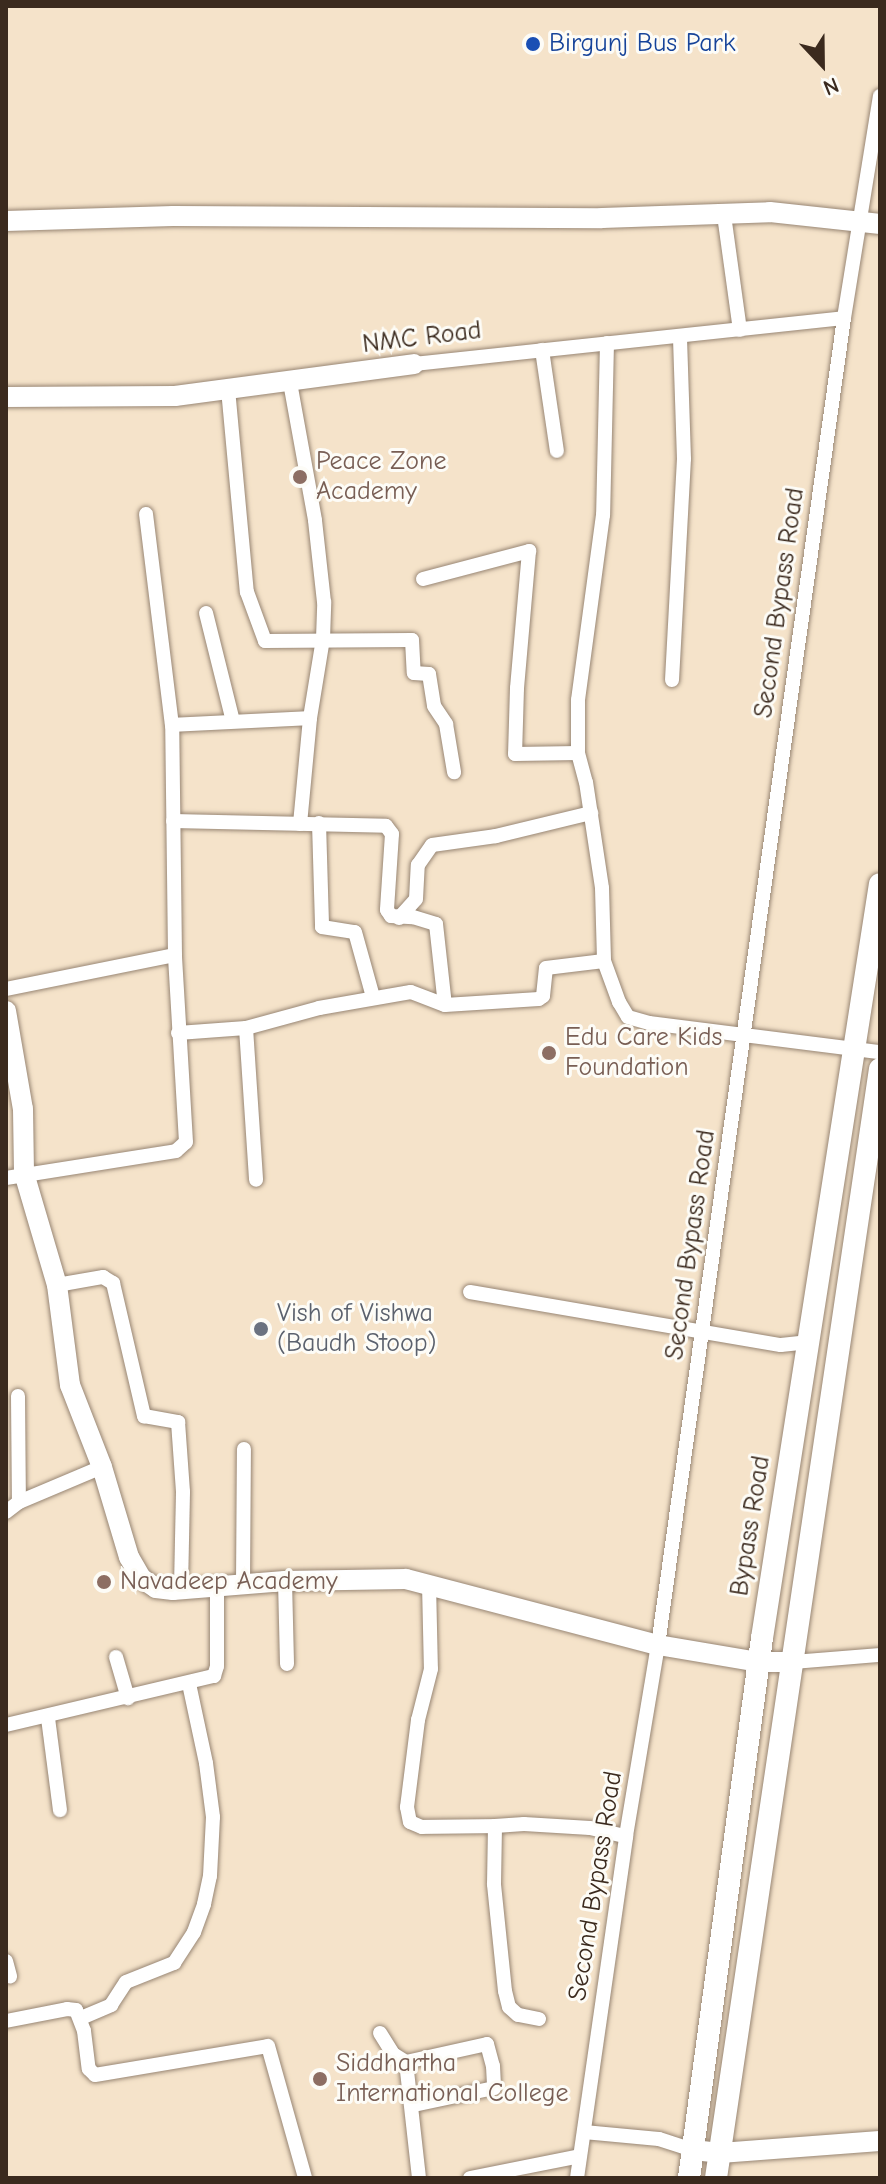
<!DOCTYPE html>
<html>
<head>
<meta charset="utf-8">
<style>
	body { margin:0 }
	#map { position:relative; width:886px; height:2184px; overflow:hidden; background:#f5e3ca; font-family:"Comic Neue",sans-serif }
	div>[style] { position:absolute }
	.roads { filter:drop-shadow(0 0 2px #988674) drop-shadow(0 0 2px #988674) }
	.street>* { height:14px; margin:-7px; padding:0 7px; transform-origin:7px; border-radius:7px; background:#fff }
	.secondary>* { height:20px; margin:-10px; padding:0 10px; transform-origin:10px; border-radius:10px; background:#fff }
	.primary>* { height:22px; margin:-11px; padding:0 11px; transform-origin:11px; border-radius:11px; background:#fff }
	.dots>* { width:22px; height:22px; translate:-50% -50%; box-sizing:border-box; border:4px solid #fdfcf7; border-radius:50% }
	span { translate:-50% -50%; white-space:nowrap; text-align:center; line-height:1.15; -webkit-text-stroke:6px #fdfcf7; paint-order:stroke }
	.transit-label { font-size:26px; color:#164399 }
	.left { translate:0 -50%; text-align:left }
	.street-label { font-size:26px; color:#3b2a1e }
	.education-label { font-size:26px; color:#785e54 }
	.worship-label { font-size:26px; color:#5b616d }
	.frame { position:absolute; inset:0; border:8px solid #3b2a1e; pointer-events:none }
	.north { position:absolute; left:782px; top:24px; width:80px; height:80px; -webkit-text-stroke:6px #fdfcf7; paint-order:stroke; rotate:158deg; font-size:22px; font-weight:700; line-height:32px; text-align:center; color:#3b2a1e }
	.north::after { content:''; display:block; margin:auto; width:28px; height:36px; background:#3b2a1e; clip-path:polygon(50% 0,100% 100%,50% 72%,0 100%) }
</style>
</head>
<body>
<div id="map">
	<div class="roads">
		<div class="street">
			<div style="left:724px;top:215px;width:116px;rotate:82.1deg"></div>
			<div style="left:607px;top:343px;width:172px;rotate:91.3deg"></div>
			<div style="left:603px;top:515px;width:187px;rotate:97.7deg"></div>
			<div style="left:578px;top:700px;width:53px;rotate:90deg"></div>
			<div style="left:578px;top:753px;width:30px;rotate:75deg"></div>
			<div style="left:586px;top:782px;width:107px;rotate:81.4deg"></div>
			<div style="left:602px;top:888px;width:73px;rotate:88.4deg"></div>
			<div style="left:604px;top:961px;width:44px;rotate:69.9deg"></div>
			<div style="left:619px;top:1002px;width:17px;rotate:59deg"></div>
			<div style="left:628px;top:1017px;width:22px;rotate:16deg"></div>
			<div style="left:649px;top:1023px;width:233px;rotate:7.2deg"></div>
			<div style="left:542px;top:350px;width:102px;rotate:81.6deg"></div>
			<div style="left:414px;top:364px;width:432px;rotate:-6.1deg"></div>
			<div style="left:228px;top:389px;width:204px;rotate:84.7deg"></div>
			<div style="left:247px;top:592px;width:52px;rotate:69.8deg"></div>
			<div style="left:265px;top:641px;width:147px;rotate:-0.4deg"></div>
			<div style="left:412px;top:640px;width:33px;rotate:87deg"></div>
			<div style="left:414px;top:673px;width:15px;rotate:4deg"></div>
			<div style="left:429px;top:674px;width:32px;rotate:81deg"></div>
			<div style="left:434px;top:706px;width:22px;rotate:56deg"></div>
			<div style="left:446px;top:724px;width:49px;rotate:80.5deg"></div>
			<div style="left:146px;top:514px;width:213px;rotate:83deg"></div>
			<div style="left:423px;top:579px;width:110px;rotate:-14.8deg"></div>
			<div style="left:529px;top:551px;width:138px;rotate:95deg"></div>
			<div style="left:517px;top:688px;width:66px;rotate:91.7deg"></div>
			<div style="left:515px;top:754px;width:63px;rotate:-0.9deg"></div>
			<div style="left:206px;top:613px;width:111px;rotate:76deg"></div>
			<div style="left:672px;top:680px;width:221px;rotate:-86.9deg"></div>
			<div style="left:684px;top:459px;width:122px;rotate:-91.9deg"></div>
			<div style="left:173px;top:821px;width:213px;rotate:1.3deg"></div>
			<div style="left:386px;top:826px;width:10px;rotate:53deg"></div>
			<div style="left:392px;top:834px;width:76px;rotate:93.8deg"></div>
			<div style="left:387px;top:910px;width:7px;rotate:56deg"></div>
			<div style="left:391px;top:916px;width:22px;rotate:3deg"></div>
			<div style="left:413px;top:917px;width:24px;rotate:17deg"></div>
			<div style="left:436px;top:924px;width:81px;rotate:83.7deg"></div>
			<div style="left:319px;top:823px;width:104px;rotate:88.3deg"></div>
			<div style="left:322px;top:927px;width:33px;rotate:9deg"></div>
			<div style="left:355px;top:932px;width:67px;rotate:74.5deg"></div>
			<div style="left:300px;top:824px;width:106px;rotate:-84.6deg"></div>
			<div style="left:399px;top:918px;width:25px;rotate:-48deg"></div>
			<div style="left:416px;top:899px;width:34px;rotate:-87deg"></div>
			<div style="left:418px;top:865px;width:24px;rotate:-55deg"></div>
			<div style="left:432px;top:845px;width:65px;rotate:-8deg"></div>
			<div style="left:496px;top:836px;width:98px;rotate:-13.6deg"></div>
			<div style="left:6px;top:989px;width:172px;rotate:-11.4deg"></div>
			<div style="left:246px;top:1028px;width:152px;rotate:86.2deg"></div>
			<div style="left:178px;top:1033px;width:68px;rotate:-4.2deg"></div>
			<div style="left:246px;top:1028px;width:76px;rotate:-15.3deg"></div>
			<div style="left:319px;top:1008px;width:93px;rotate:-9.9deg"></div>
			<div style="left:411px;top:992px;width:36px;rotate:21deg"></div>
			<div style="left:445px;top:1005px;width:94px;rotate:-3.7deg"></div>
			<div style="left:539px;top:999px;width:5px;rotate:-37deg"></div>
			<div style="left:543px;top:996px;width:28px;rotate:-84deg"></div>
			<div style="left:546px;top:968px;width:58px;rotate:-6.9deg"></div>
			<div style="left:6px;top:1178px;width:172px;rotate:-9deg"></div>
			<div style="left:176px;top:1151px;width:13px;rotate:-42deg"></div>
			<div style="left:186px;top:1142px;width:187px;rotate:-93.4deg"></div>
			<div style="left:175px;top:955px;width:230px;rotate:-90.7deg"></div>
			<div style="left:172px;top:725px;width:138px;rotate:-2.9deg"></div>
			<div style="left:310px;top:718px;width:80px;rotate:-80.7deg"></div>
			<div style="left:323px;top:639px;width:37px;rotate:-88deg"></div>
			<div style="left:324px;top:602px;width:82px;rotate:-96.3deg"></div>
			<div style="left:315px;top:520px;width:140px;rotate:-100.3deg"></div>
			<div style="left:57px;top:1285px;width:47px;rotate:-9.9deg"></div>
			<div style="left:103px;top:1277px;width:12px;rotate:31deg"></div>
			<div style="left:113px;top:1283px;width:137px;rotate:76.9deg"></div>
			<div style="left:144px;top:1416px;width:35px;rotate:10deg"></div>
			<div style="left:178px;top:1422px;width:70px;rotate:85.9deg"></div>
			<div style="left:183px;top:1492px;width:97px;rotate:91.2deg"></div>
			<div style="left:470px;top:1292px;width:315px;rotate:9.7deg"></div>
			<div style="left:781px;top:1345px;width:28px;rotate:-6deg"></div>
			<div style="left:18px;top:1396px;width:106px;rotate:89.5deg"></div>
			<div style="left:6px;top:1512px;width:16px;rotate:-38deg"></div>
			<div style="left:19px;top:1502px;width:90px;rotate:-22.9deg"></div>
			<div style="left:285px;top:1581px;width:83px;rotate:88.6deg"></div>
			<div style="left:243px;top:1584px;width:135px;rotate:-89.6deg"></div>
			<div style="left:429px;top:1584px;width:85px;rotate:88.7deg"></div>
			<div style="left:431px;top:1669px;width:53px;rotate:104.3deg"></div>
			<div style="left:418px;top:1720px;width:88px;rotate:97.2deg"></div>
			<div style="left:407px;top:1807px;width:15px;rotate:79deg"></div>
			<div style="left:410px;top:1822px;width:13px;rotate:23deg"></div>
			<div style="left:422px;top:1827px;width:73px;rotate:-0.8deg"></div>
			<div style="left:116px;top:1657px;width:43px;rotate:73.7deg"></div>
			<div style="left:794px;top:1662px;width:86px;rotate:-4.7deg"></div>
			<div style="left:48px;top:1718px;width:93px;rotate:82.6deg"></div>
			<div style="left:6px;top:1725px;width:214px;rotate:-13.3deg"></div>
			<div style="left:214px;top:1676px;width:10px;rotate:-73deg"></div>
			<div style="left:217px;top:1666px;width:81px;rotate:-90deg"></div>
			<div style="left:6px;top:1961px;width:16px;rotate:75deg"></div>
			<div style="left:81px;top:2018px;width:33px;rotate:-23deg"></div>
			<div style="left:111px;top:2005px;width:27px;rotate:-57deg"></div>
			<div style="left:126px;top:1982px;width:52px;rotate:-21.6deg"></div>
			<div style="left:174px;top:1963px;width:37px;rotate:-57deg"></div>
			<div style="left:194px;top:1932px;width:30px;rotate:-70deg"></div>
			<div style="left:204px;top:1904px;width:29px;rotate:-78deg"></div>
			<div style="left:210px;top:1876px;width:59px;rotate:-87.1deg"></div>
			<div style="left:213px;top:1817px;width:54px;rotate:-97.4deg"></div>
			<div style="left:206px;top:1763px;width:81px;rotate:-102.1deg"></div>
			<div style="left:539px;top:2019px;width:21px;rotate:-169deg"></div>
			<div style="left:518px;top:2015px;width:12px;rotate:-138deg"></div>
			<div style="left:509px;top:2007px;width:16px;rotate:-104deg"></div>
			<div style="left:505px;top:1991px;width:108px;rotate:-95.9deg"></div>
			<div style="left:494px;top:1884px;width:58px;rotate:-89deg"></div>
			<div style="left:495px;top:1826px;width:29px;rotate:-4deg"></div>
			<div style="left:524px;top:1824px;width:66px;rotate:3.5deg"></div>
			<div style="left:590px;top:1828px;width:37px;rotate:13deg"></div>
			<div style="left:6px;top:2021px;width:62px;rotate:-11.1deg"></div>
			<div style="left:67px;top:2009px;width:9px;rotate:6deg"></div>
			<div style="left:76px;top:2010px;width:22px;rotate:69deg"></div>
			<div style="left:84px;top:2031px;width:38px;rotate:83deg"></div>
			<div style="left:89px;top:2069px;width:8px;rotate:45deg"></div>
			<div style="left:95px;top:2075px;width:175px;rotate:-9.5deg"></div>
			<div style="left:268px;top:2046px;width:137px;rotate:74.3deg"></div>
			<div style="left:380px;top:2033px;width:25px;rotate:58deg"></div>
			<div style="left:393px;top:2054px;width:15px;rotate:32deg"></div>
			<div style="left:406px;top:2062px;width:117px;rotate:83.6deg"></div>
			<div style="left:406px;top:2062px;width:83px;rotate:-12.5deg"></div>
			<div style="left:487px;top:2044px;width:23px;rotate:75deg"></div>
			<div style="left:493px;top:2066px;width:22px;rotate:87deg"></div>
			<div style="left:494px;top:2088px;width:83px;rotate:168.1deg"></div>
			<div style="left:584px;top:2132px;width:75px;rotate:5.3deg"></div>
			<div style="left:659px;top:2139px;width:36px;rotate:18deg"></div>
			<div style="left:470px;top:2178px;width:112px;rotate:-11.3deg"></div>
			<div style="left:577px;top:2178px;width:345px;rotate:-81.8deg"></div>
			<div style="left:626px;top:1836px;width:194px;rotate:-80.5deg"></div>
			<div style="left:658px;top:1645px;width:1340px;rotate:-82.02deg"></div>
			<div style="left:844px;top:318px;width:225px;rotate:-80.8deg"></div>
		</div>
		<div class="secondary">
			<div style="left:6px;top:221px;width:167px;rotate:-1.7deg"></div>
			<div style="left:173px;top:216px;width:429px;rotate:0.3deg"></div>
			<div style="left:602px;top:218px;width:168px;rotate:-2deg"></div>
			<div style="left:770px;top:212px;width:111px;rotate:6.2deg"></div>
			<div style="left:6px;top:397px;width:169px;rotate:-0.3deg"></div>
			<div style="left:175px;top:396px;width:241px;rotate:-7.6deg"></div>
			<div style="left:6px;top:1011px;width:99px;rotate:80.2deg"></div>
			<div style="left:23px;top:1109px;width:64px;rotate:89.1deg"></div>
			<div style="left:24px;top:1173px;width:117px;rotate:73.6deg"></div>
			<div style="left:57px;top:1285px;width:101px;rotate:82.6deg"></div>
			<div style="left:70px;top:1385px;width:88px;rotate:68.7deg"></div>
			<div style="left:102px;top:1467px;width:94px;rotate:73.3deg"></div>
			<div style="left:129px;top:1557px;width:24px;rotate:60deg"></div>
			<div style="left:141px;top:1578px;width:18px;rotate:34deg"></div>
			<div style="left:156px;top:1588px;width:17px;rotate:7deg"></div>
			<div style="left:173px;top:1590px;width:112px;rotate:-4.6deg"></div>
			<div style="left:285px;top:1581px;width:121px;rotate:-0.9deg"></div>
			<div style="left:406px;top:1579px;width:260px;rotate:14.7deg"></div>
			<div style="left:658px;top:1645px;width:102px;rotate:9.6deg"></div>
			<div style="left:759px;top:1662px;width:35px"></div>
			<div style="left:693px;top:2150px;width:27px;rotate:6deg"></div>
			<div style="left:720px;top:2153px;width:160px;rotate:-4.3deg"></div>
		</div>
		<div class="primary">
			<div style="left:689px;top:2178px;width:545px;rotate:-82.3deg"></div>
			<div style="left:762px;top:1638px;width:763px;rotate:-81.11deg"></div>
			<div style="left:716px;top:2178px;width:1121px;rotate:-81.59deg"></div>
		</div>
	</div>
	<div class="dots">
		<div style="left:533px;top:44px;background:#1a4fb4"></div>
		<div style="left:300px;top:477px;background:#8d6e63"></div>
		<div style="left:549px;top:1053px;background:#8d6e63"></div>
		<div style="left:261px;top:1329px;background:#6b7280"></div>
		<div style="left:104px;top:1582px;background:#8d6e63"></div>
		<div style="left:320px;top:2079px;background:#8d6e63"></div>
	</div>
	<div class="transit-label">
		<span class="left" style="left:549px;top:44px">Birgunj Bus Park</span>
	</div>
	<div class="street-label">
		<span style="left:422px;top:338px;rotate:-7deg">NMC Road</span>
		<span style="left:780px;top:603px;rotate:-82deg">Second Bypass Road</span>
		<span style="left:691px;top:1245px;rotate:-82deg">Second Bypass Road</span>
		<span style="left:751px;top:1526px;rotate:-81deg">Bypass Road</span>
		<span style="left:596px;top:1886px;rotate:-81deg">Second Bypass Road</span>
	</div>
	<div class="education-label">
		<span class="left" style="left:316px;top:477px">Peace Zone<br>Academy</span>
		<span class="left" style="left:565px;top:1053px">Edu Care Kids<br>Foundation</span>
		<span class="left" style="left:120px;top:1582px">Navadeep Academy</span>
		<span class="left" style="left:336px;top:2079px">Siddhartha<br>International College</span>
	</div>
	<div class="worship-label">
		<span class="left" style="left:277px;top:1329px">Vish of Vishwa<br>(Baudh Stoop)</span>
	</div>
	<div class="frame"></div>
	<div class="north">N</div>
</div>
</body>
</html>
